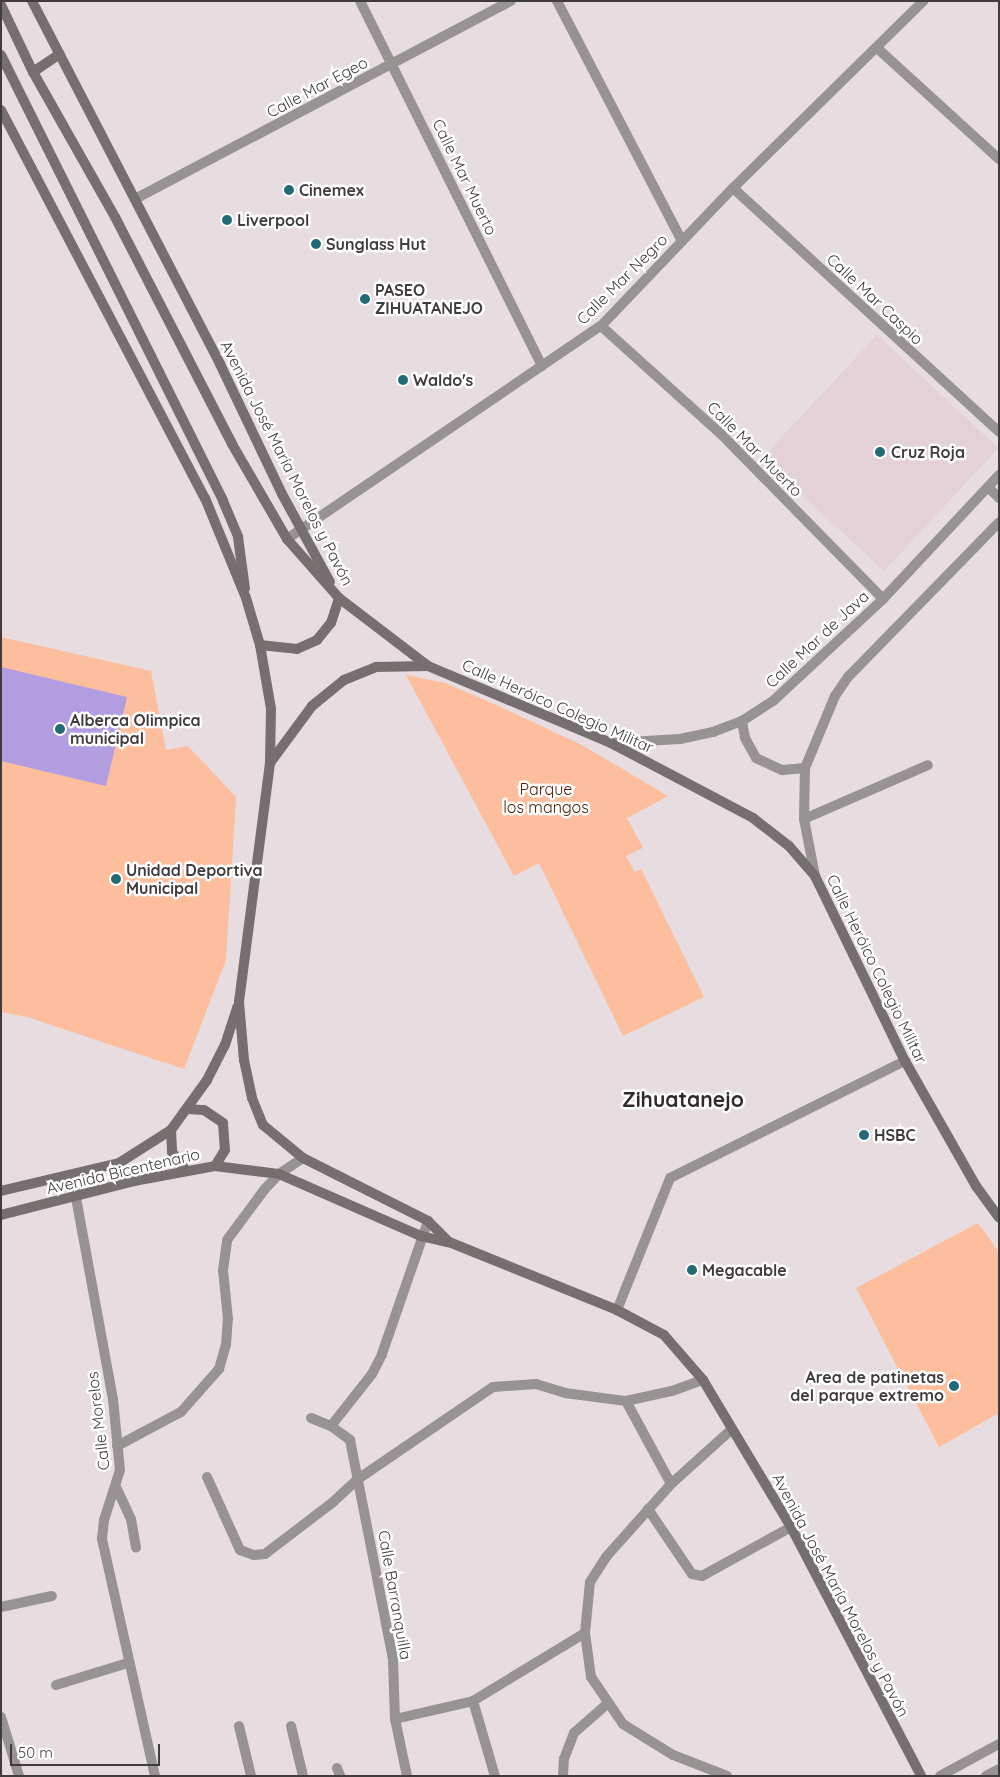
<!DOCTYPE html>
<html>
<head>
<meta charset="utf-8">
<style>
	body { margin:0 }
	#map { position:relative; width:1000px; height:1777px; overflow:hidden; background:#e7dce0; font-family:Quicksand,sans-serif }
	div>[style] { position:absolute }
	.built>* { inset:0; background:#e4d0d7; transform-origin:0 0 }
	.green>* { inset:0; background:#fcbe9c }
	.water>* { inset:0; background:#b39de1 }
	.minor>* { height:10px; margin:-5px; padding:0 5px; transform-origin:5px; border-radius:5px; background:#989393 }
	.tertiary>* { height:10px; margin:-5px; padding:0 5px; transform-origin:5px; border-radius:5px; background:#989393 }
	.secondary>* { height:10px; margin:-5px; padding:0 5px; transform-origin:5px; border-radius:5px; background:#766f6f }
	.dots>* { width:14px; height:14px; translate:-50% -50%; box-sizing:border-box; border:2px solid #fff; border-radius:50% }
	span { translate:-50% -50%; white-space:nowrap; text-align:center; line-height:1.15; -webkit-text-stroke:5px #fff; paint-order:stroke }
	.street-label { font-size:16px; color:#403b3d }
	.poi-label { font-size:16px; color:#403b3d; font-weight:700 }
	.left { translate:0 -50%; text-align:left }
	.right { translate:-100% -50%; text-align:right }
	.park-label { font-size:16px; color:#4d2103 }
	.district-label { font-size:21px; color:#31292c; font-weight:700 }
	.frame { position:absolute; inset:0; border:2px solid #403b3d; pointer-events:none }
	.scale { position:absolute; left:10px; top:1744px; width:150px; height:22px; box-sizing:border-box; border:2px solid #403b3d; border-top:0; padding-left:6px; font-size:15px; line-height:18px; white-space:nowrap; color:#403b3d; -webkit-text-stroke:4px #fff; paint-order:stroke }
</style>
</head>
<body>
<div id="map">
	<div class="built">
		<div style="left:877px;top:335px;width:166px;height:168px;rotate:43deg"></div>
	</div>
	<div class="green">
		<div style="clip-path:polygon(1px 637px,151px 671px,166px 750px,188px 746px,236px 797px,226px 960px,184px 1069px,27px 1017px,1px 1012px)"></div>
		<div style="clip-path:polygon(406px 675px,445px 683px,494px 704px,582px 745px,668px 796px,627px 818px,643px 848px,626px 856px,635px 872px,641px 869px,704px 997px,623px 1036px,539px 863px,514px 876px)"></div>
		<div style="clip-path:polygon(978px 1223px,999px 1252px,999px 1413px,939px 1447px,856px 1288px)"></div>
	</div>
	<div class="water">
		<div style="clip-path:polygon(1px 667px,127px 697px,106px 786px,1px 761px)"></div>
	</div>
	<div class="minor">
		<div style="left:360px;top:1px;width:408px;rotate:63.5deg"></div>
		<div style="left:557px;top:1px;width:271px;rotate:62.5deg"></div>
		<div style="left:877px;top:48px;width:165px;rotate:42.3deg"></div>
		<div style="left:733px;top:188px;width:361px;rotate:42.5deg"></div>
		<div style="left:135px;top:199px;width:425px;rotate:-27.8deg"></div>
		<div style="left:601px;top:326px;width:161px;rotate:42deg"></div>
		<div style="left:721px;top:434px;width:231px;rotate:45.5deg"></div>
		<div style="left:287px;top:539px;width:379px;rotate:-34.2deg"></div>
		<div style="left:601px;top:326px;width:191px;rotate:-46.3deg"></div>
		<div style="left:733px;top:188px;width:267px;rotate:-44.5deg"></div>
		<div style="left:804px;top:819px;width:135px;rotate:-23.5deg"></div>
		<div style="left:72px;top:1176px;width:227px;rotate:79.6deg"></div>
		<div style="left:113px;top:1399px;width:71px;rotate:84.4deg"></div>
		<div style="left:120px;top:1470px;width:52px;rotate:107.7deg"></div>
		<div style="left:104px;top:1520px;width:19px;rotate:96deg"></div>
		<div style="left:102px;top:1539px;width:243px;rotate:77.4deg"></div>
		<div style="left:617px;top:1310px;width:142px;rotate:-68.1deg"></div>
		<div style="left:670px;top:1178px;width:263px;rotate:-26.5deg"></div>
		<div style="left:626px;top:1401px;width:94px;rotate:61.5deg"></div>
		<div style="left:311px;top:1418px;width:22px;rotate:22deg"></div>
		<div style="left:331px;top:1426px;width:24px;rotate:36deg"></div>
		<div style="left:350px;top:1440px;width:224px;rotate:78.9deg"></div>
		<div style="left:393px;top:1660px;width:59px;rotate:88.1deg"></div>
		<div style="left:395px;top:1719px;width:58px;rotate:78.1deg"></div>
		<div style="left:331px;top:1426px;width:66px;rotate:-51.7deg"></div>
		<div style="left:372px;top:1374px;width:22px;rotate:-63deg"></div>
		<div style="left:382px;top:1354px;width:141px;rotate:-70.9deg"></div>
		<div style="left:117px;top:1446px;width:72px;rotate:-28deg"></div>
		<div style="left:181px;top:1412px;width:57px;rotate:-48.5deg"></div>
		<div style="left:219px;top:1369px;width:25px;rotate:-74deg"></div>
		<div style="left:226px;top:1345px;width:26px;rotate:-86deg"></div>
		<div style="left:228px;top:1319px;width:49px;rotate:-95.8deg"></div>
		<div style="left:223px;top:1270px;width:30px;rotate:-82deg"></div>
		<div style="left:227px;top:1240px;width:62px;rotate:-53.5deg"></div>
		<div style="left:264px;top:1190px;width:22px;rotate:-47deg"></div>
		<div style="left:279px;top:1174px;width:29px;rotate:-34deg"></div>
		<div style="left:207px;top:1477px;width:80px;rotate:65.7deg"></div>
		<div style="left:240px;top:1550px;width:15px;rotate:20deg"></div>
		<div style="left:254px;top:1555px;width:11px;rotate:-5deg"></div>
		<div style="left:265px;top:1554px;width:84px;rotate:-37.3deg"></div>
		<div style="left:332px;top:1503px;width:35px;rotate:-43deg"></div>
		<div style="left:358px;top:1479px;width:163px;rotate:-34.3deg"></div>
		<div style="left:493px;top:1387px;width:43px;rotate:-4deg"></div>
		<div style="left:536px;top:1384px;width:30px;rotate:17deg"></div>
		<div style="left:565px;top:1393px;width:62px;rotate:7.5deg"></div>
		<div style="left:626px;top:1401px;width:47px;rotate:-12.3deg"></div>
		<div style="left:672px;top:1391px;width:33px;rotate:-20deg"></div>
		<div style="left:116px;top:1487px;width:35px;rotate:65deg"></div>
		<div style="left:131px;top:1519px;width:29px;rotate:80deg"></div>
		<div style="left:648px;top:1509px;width:78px;rotate:55.9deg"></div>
		<div style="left:692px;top:1574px;width:10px;rotate:11deg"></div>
		<div style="left:702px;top:1576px;width:102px;rotate:-28.8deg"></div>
		<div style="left:1px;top:1607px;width:52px;rotate:-12.2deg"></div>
		<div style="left:56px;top:1685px;width:75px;rotate:-17deg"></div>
		<div style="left:473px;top:1701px;width:78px;rotate:73.7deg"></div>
		<div style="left:1px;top:1717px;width:62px;rotate:73deg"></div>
		<div style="left:395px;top:1719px;width:80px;rotate:-13deg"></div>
		<div style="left:473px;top:1701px;width:131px;rotate:-31.3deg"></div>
		<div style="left:239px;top:1726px;width:51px;rotate:76.5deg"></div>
		<div style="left:291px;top:1726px;width:51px;rotate:76.5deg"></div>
		<div style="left:337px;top:1768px;width:9px;rotate:69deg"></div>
		<div style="left:563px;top:1776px;width:17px;rotate:-87deg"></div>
		<div style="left:564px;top:1759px;width:28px;rotate:-69deg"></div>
		<div style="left:574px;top:1733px;width:45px;rotate:-41.4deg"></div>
		<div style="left:727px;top:1776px;width:58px;rotate:-158.7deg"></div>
		<div style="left:673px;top:1755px;width:59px;rotate:-148.2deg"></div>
		<div style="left:623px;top:1724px;width:57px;rotate:-124.2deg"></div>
		<div style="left:591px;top:1677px;width:44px;rotate:-97.8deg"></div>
		<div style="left:585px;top:1633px;width:51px;rotate:-84.4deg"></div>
		<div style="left:590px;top:1582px;width:30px;rotate:-57deg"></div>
		<div style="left:606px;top:1557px;width:98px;rotate:-48.3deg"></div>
		<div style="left:671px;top:1484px;width:81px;rotate:-42deg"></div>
		<div style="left:940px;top:1776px;width:67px;rotate:-28.5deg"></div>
		<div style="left:986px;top:1776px;width:15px;rotate:-28deg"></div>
	</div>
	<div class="tertiary">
		<div style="left:988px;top:487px;width:16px;rotate:45deg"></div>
		<div style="left:742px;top:721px;width:17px;rotate:80deg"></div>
		<div style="left:745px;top:738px;width:23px;rotate:61deg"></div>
		<div style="left:756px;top:758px;width:29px;rotate:25deg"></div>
		<div style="left:782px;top:770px;width:23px;rotate:-5deg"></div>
		<div style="left:611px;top:743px;width:69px;rotate:-3.3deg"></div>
		<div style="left:680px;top:739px;width:34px;rotate:-12deg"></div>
		<div style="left:713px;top:732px;width:31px;rotate:-21deg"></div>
		<div style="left:742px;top:721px;width:37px;rotate:-33deg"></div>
		<div style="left:773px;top:701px;width:150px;rotate:-42.8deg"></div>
		<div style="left:883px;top:599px;width:170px;rotate:-46.9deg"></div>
		<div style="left:815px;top:876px;width:58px;rotate:-100.9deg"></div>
		<div style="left:804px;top:819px;width:51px;rotate:-88.9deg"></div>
		<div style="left:805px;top:768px;width:78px;rotate:-67.4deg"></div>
		<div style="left:835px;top:696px;width:23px;rotate:-56deg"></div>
		<div style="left:848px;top:677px;width:216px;rotate:-45.7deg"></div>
	</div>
	<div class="secondary">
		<div style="left:32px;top:1px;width:409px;rotate:62.6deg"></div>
		<div style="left:220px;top:364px;width:144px;rotate:64.5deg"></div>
		<div style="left:282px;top:494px;width:100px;rotate:61.4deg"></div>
		<div style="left:1px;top:5px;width:74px;rotate:64.5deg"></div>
		<div style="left:33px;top:72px;width:167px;rotate:60.5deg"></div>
		<div style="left:115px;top:217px;width:255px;rotate:62.7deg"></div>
		<div style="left:232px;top:444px;width:110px;rotate:59.9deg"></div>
		<div style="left:287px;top:539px;width:79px;rotate:48.6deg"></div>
		<div style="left:339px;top:598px;width:112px;rotate:37.4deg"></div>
		<div style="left:428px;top:666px;width:199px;rotate:22.8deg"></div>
		<div style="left:611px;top:743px;width:161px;rotate:27.8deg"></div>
		<div style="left:753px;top:818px;width:46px;rotate:37.9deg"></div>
		<div style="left:789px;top:846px;width:40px;rotate:49deg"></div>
		<div style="left:815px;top:876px;width:206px;rotate:64.1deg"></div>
		<div style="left:905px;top:1061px;width:144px;rotate:60.4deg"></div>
		<div style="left:976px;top:1186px;width:39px;rotate:54deg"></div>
		<div style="left:1px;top:55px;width:498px;rotate:63.5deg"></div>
		<div style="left:223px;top:501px;width:39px;rotate:67deg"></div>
		<div style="left:238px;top:537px;width:52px;rotate:82.3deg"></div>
		<div style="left:33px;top:72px;width:32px;rotate:-34deg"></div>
		<div style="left:1px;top:110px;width:438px;rotate:62.3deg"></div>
		<div style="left:205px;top:498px;width:108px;rotate:67.7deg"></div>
		<div style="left:246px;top:598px;width:49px;rotate:73.4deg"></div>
		<div style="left:260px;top:645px;width:65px;rotate:80.2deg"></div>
		<div style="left:271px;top:709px;width:54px;rotate:91.1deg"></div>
		<div style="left:270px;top:763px;width:241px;rotate:97.4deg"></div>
		<div style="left:239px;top:1002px;width:58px;rotate:85.1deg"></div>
		<div style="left:244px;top:1060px;width:39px;rotate:78deg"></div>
		<div style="left:252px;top:1098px;width:29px;rotate:68deg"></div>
		<div style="left:263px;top:1125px;width:52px;rotate:39.5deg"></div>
		<div style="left:303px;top:1158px;width:140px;rotate:26.7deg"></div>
		<div style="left:428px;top:1221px;width:30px;rotate:45deg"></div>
		<div style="left:449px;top:1242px;width:181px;rotate:22deg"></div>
		<div style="left:617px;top:1310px;width:53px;rotate:28deg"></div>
		<div style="left:664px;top:1335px;width:60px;rotate:49.1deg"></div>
		<div style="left:703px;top:1380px;width:171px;rotate:59.1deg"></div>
		<div style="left:791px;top:1527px;width:281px;rotate:62.4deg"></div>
		<div style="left:260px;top:645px;width:37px;rotate:6deg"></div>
		<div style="left:297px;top:649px;width:22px;rotate:-24deg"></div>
		<div style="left:317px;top:640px;width:22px;rotate:-51deg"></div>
		<div style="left:331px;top:623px;width:26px;rotate:-72deg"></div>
		<div style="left:270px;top:763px;width:71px;rotate:-53.6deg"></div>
		<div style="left:312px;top:706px;width:41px;rotate:-39.1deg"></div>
		<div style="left:344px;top:680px;width:35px;rotate:-22deg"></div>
		<div style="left:376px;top:667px;width:52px;rotate:-1.1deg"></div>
		<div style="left:188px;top:1109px;width:16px;rotate:4deg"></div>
		<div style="left:204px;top:1110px;width:23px;rotate:34deg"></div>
		<div style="left:223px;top:1123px;width:27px;rotate:86deg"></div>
		<div style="left:225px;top:1150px;width:19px;rotate:122deg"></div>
		<div style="left:171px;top:1130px;width:22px;rotate:87deg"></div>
		<div style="left:172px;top:1152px;width:21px;rotate:53deg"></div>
		<div style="left:1px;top:1191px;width:121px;rotate:-13.3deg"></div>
		<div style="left:119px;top:1163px;width:62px;rotate:-32.4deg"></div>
		<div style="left:171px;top:1130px;width:62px;rotate:-54.2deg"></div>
		<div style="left:207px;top:1080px;width:39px;rotate:-63deg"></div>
		<div style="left:225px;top:1045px;width:40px;rotate:-72deg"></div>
		<div style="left:1px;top:1215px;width:137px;rotate:-14.3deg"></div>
		<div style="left:134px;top:1181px;width:82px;rotate:-10.5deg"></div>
		<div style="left:215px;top:1166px;width:64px;rotate:7.1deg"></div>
		<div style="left:279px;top:1174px;width:155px;rotate:23.6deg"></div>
		<div style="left:421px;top:1236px;width:28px;rotate:13deg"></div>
	</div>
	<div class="dots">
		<div style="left:289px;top:190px;background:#236a78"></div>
		<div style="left:227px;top:220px;background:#236a78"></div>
		<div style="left:316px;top:244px;background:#236a78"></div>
		<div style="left:365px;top:299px;background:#236a78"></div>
		<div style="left:403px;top:380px;background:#236a78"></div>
		<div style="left:880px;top:452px;background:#236a78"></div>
		<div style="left:60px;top:729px;background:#236a78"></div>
		<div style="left:116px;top:879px;background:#236a78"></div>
		<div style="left:864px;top:1135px;background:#236a78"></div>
		<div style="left:692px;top:1270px;background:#236a78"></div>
		<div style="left:954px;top:1386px;background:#236a78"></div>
	</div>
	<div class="street-label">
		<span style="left:317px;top:87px;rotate:-28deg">Calle Mar Egeo</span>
		<span style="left:465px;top:177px;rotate:64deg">Calle Mar Muerto</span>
		<span style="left:622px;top:279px;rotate:-45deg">Calle Mar Negro</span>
		<span style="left:875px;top:299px;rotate:43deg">Calle Mar Caspio</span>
		<span style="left:755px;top:449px;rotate:45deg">Calle Mar Muerto</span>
		<span style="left:287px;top:463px;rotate:63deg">Avenida José María Morelos y Pavón</span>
		<span style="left:817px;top:639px;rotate:-43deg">Calle Mar de Java</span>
		<span style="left:558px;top:706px;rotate:24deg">Calle Heróico Colegio Militar</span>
		<span style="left:877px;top:969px;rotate:64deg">Calle Heróico Colegio Militar</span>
		<span style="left:123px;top:1171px;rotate:-13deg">Avenida Bicentenario</span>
		<span style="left:98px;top:1421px;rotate:-97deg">Calle Morelos</span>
		<span style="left:395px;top:1595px;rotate:80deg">Calle Barranquilla</span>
		<span style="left:841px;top:1595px;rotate:62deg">Avenida José María Morelos y Pavón</span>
	</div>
	<div class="poi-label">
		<span class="left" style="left:299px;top:190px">Cinemex</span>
		<span class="left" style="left:237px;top:220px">Liverpool</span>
		<span class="left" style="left:326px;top:244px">Sunglass Hut</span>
		<span class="left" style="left:375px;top:299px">PASEO<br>ZIHUATANEJO</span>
		<span class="left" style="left:413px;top:380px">Waldo's</span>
		<span class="left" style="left:891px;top:452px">Cruz Roja</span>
		<span class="left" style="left:70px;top:729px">Alberca Olimpica<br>municipal</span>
		<span class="left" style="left:126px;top:879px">Unidad Deportiva<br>Municipal</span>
		<span class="left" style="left:874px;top:1135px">HSBC</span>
		<span class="left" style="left:702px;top:1270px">Megacable</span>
		<span class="right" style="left:944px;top:1386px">Area de patinetas<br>del parque extremo</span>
	</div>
	<div class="park-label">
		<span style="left:546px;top:798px">Parque<br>los mangos</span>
	</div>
	<div class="district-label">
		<span style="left:683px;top:1099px">Zihuatanejo</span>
	</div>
	<div class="frame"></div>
	<div class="scale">50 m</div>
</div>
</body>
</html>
